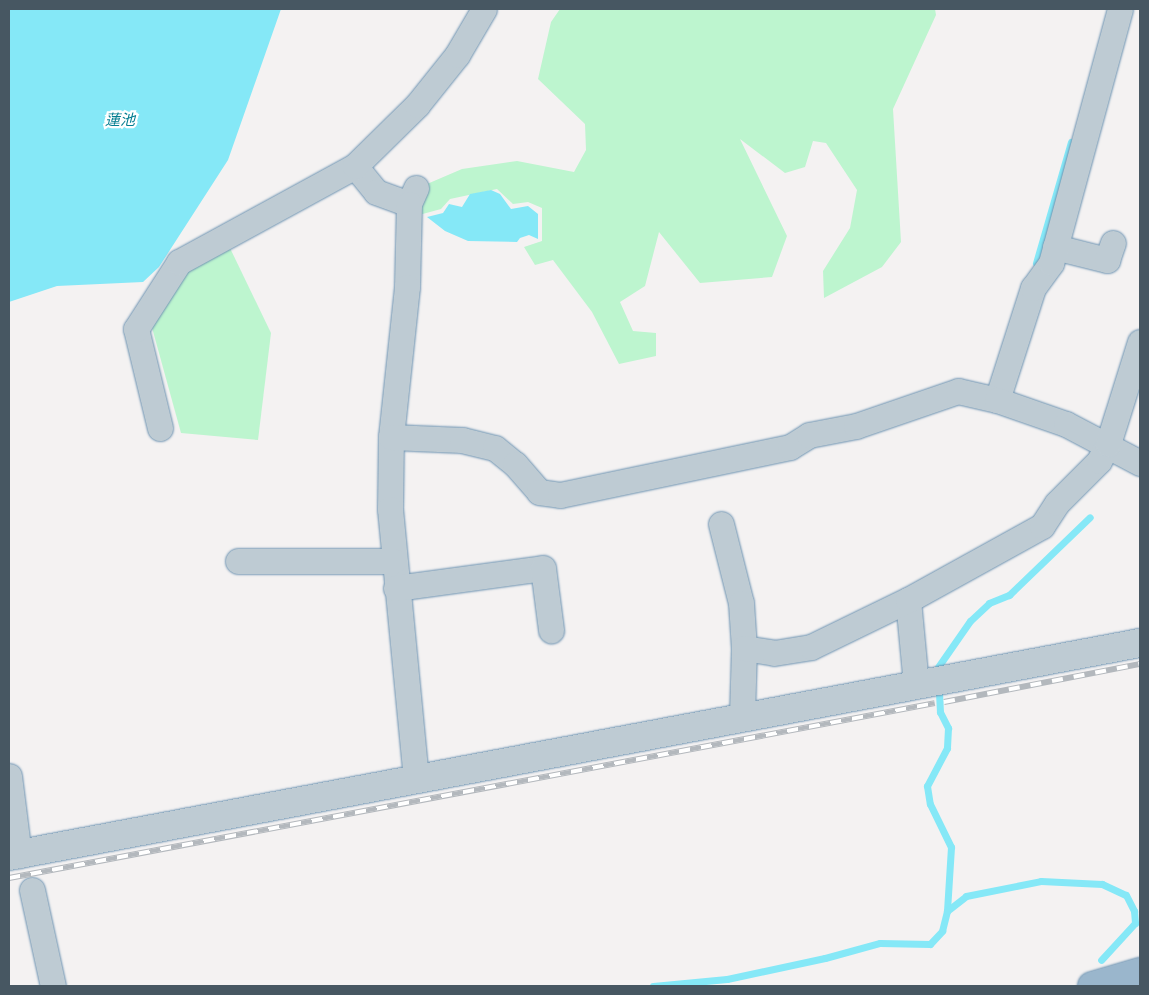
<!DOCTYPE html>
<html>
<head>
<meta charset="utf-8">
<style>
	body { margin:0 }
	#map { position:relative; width:1149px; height:995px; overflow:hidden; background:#f4f2f2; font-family:Ubuntu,"Noto Sans JP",sans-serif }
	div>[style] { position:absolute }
	.green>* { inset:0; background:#bdf5cf }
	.water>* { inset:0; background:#85e8f7 }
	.stream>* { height:7px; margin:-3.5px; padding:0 3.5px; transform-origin:3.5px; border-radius:3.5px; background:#85e8f7 }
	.roads { filter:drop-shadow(0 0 1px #6f94b2) drop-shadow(0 0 1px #6f94b2) }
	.minor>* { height:25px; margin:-12.5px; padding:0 12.5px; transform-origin:12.5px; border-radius:12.5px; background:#becbd3 }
	.tertiary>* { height:28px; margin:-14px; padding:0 14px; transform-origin:14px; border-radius:14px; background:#becbd3 }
	.trunk>* { height:28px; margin:-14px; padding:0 14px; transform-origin:14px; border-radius:14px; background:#9ab6cc }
	.rail>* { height:5.5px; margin-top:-2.75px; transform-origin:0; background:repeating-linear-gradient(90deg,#fff 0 11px,#b3b8bd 0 22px); box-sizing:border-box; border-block:1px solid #b3b8bd }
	span { translate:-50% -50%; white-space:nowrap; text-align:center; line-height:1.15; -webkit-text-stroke:4.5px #fff; paint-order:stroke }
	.water-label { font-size:15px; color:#047e91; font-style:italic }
	.frame { position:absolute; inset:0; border:10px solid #475762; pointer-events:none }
</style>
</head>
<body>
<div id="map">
	<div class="green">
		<div style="clip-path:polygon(560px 9px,935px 9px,936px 15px,893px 109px,901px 242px,882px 267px,824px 298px,823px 271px,850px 228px,857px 190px,826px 143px,813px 141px,805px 167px,785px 173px,740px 139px,787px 236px,772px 277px,700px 283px,659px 232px,645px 286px,620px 302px,633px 331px,656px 333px,656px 356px,619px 364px,592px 312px,553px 260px,535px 265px,524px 247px,542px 241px,542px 208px,528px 202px,513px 204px,497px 189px,450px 199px,441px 209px,419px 215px,427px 184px,462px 169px,517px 161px,574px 172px,586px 150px,585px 124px,538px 79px,551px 22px)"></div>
		<div style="clip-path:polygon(229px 246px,271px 333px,258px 440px,181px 433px,151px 324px,182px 273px)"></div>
	</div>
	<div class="water">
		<div style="clip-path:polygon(9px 9px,281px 9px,228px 160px,159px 267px,143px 282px,57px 286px,9px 302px)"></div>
		<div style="clip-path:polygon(491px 190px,500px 194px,511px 209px,528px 206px,538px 214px,538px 239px,529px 235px,520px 238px,517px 242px,468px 241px,445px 231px,427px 217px,443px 213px,449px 204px,462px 207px,470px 194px)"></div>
	</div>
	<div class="stream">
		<div style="left:1036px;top:263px;width:126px;rotate:-73.9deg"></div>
		<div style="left:938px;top:667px;width:56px;rotate:-55.2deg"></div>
		<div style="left:970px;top:621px;width:26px;rotate:-43deg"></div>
		<div style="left:989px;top:603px;width:22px;rotate:-22deg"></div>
		<div style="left:1009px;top:595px;width:112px;rotate:-43.9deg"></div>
		<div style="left:939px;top:693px;width:19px;rotate:87deg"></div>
		<div style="left:940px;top:712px;width:18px;rotate:63deg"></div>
		<div style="left:948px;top:728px;width:20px;rotate:93deg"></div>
		<div style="left:947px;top:748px;width:43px;rotate:117.8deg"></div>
		<div style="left:927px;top:786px;width:18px;rotate:81deg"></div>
		<div style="left:930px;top:804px;width:48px;rotate:64deg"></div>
		<div style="left:951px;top:847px;width:64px;rotate:93.6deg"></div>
		<div style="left:653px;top:986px;width:74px;rotate:-5.4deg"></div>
		<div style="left:727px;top:979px;width:100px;rotate:-12.1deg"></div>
		<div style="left:825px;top:958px;width:57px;rotate:-15.3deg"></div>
		<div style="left:880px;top:943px;width:50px;rotate:1.1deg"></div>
		<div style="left:930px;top:944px;width:18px;rotate:-47deg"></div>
		<div style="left:942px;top:931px;width:21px;rotate:-76deg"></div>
		<div style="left:947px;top:911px;width:24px;rotate:-38deg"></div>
		<div style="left:966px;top:896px;width:76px;rotate:-11.3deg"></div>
		<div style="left:1041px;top:881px;width:61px;rotate:2.8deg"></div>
		<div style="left:1102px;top:884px;width:26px;rotate:25deg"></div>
		<div style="left:1126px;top:895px;width:18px;rotate:63deg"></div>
		<div style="left:1134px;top:911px;width:12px;rotate:85deg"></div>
		<div style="left:1135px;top:923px;width:50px;rotate:132.6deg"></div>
	</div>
	<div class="roads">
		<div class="minor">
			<div style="left:355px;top:166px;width:33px;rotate:51deg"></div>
			<div style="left:376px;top:192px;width:35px;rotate:20deg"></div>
			<div style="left:416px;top:188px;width:17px;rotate:114deg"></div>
			<div style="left:409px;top:204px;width:83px;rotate:91.4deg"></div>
			<div style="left:407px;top:287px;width:151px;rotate:96.1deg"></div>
			<div style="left:391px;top:437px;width:72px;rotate:90.8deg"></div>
			<div style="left:390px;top:509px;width:271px;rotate:84.5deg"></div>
			<div style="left:1055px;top:247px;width:54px;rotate:14deg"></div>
			<div style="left:1107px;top:260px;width:18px;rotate:-71deg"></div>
			<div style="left:997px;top:400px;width:118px;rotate:-72.2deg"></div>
			<div style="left:1033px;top:288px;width:31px;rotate:-54deg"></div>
			<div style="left:1051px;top:263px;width:263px;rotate:-74.8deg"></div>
			<div style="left:160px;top:428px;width:102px;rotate:-103.6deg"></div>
			<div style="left:136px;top:329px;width:80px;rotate:-57.3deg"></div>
			<div style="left:179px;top:262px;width:200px;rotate:-28.6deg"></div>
			<div style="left:355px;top:166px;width:87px;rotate:-44.5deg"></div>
			<div style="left:417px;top:105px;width:64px;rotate:-51.3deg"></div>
			<div style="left:457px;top:55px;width:53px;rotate:-59.6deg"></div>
			<div style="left:391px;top:437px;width:71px;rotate:2.4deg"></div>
			<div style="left:462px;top:440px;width:34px;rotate:14deg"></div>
			<div style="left:495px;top:448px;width:26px;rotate:39deg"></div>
			<div style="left:515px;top:464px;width:37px;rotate:49deg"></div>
			<div style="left:539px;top:492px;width:21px;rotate:8deg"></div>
			<div style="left:560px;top:495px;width:235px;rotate:-11.8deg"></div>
			<div style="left:790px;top:447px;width:22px;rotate:-32deg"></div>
			<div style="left:809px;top:435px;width:48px;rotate:-10.8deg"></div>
			<div style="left:856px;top:426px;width:108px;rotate:-18.9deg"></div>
			<div style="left:958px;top:391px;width:40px;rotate:13deg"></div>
			<div style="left:997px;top:400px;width:73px;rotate:19.2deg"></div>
			<div style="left:1066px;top:424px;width:84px;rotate:27.8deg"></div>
			<div style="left:721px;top:524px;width:81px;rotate:75.8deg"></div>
			<div style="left:741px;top:603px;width:45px;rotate:86.2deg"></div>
			<div style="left:744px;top:648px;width:69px;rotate:91.7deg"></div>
			<div style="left:238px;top:561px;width:155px"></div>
			<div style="left:396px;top:588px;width:148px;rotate:-7.7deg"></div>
			<div style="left:543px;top:568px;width:63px;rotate:82.6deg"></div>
			<div style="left:908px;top:600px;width:85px;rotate:84.6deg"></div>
			<div style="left:744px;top:648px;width:30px;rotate:9deg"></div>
			<div style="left:774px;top:653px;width:37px;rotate:-9deg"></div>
			<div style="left:811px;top:647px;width:108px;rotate:-25.9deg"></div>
			<div style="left:908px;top:600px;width:153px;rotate:-28.9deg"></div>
			<div style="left:1042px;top:526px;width:27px;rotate:-57deg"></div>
			<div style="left:1057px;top:503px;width:59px;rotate:-45deg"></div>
			<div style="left:1099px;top:461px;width:19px;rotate:-62deg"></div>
			<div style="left:1108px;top:444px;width:107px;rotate:-72.6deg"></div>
			<div style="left:9px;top:776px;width:80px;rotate:82.8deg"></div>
			<div style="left:32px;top:890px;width:98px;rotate:77.7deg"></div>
		</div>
		<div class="tertiary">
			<div style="left:9px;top:856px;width:1151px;rotate:-10.67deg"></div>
		</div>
		<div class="trunk">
			<div style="left:1092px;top:986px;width:50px;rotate:-16.3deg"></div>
		</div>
	</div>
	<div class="rail">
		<div style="left:944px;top:702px;width:200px;rotate:-11deg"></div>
		<div style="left:9px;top:878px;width:942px;rotate:-10.7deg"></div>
	</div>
	<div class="water-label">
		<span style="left:120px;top:120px">蓮池</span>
	</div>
	<div class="frame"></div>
</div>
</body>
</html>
